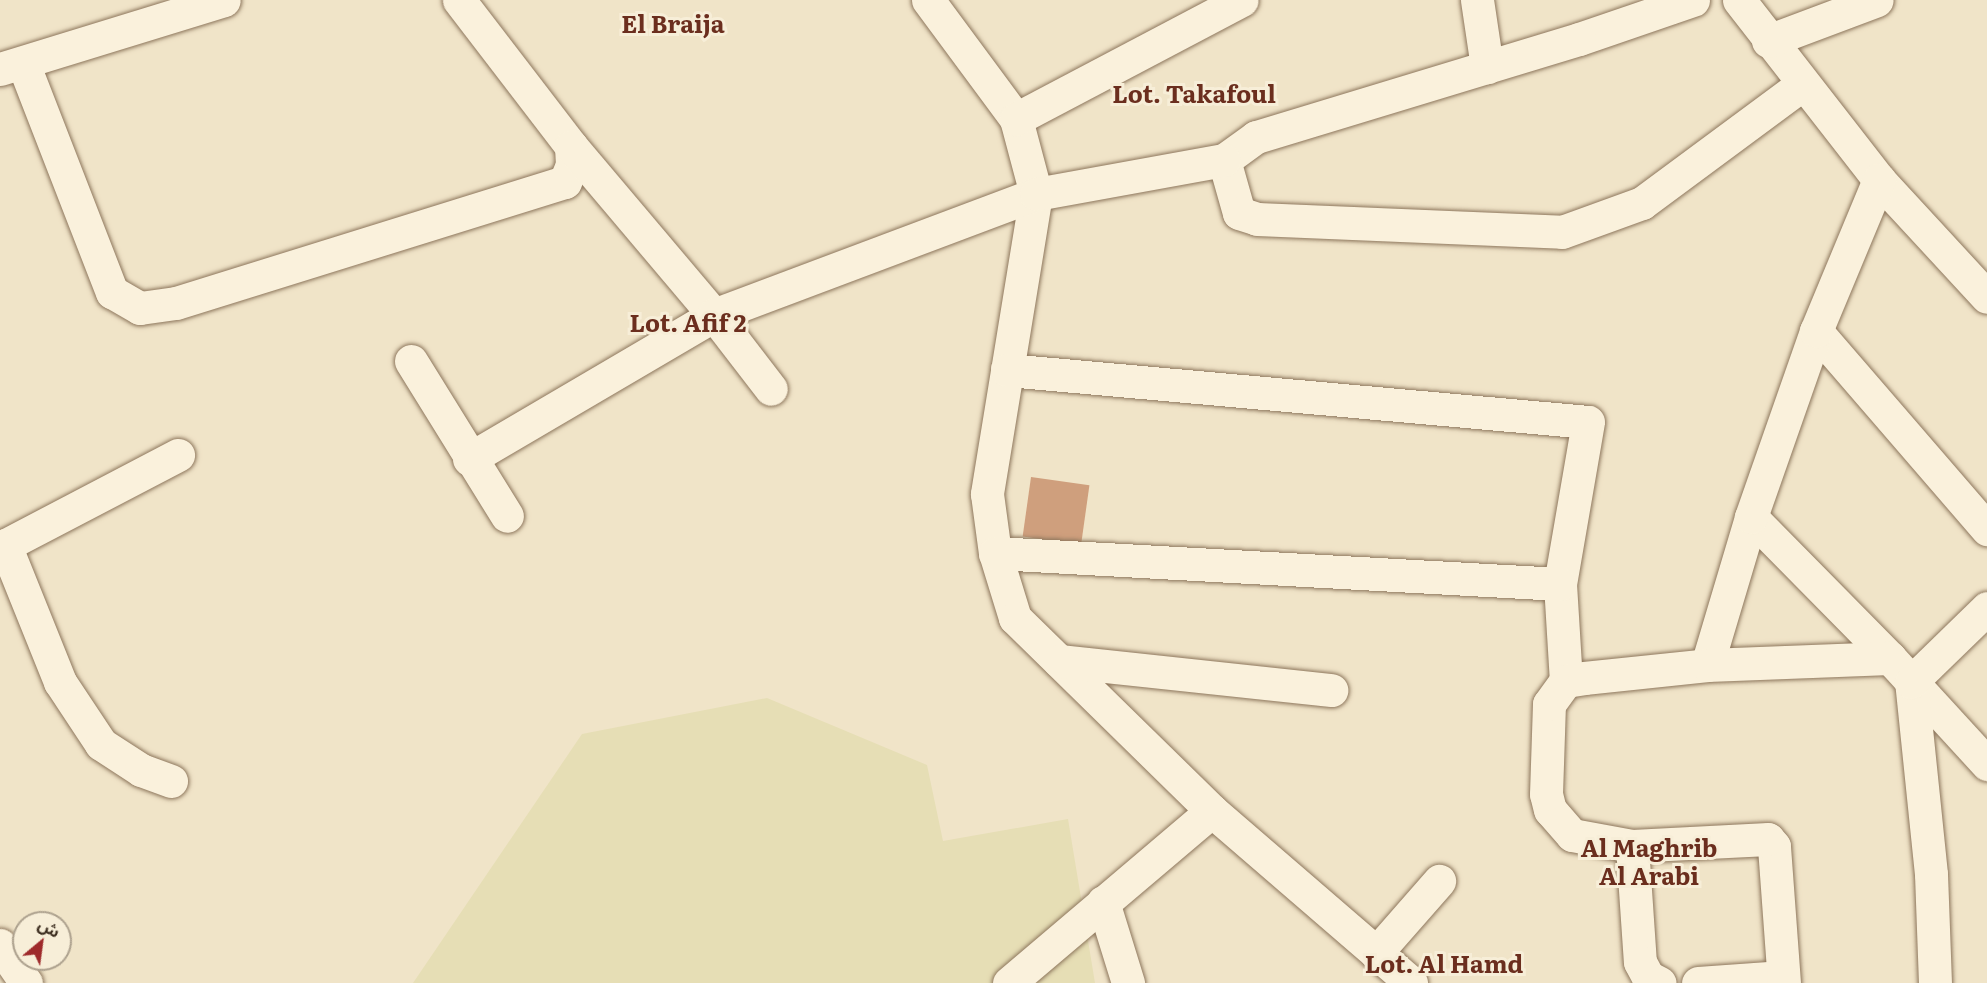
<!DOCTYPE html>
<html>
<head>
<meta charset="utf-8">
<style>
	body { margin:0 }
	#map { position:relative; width:1987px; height:983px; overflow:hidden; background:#f0e4c8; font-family:Literata,"Noto Sans Arabic",serif }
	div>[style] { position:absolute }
	.farmland>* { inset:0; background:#e6deb5 }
	.building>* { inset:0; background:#cf9f7d; transform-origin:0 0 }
	.roads { filter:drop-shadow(0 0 2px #8d765c) drop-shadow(0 0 2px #8d765c) }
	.minor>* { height:33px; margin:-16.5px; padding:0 16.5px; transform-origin:16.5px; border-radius:16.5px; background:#faf1dc }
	span { translate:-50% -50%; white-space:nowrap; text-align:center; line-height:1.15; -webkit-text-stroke:6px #f7eed8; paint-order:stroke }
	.quarter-label { font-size:24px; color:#6b2e1e; font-weight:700 }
	.north { position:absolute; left:12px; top:911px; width:60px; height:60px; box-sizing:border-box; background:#f7eed8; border:2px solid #ada18e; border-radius:50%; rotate:29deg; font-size:16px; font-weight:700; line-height:24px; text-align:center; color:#3d2e20 }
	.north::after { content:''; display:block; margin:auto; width:21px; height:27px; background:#9e2a2b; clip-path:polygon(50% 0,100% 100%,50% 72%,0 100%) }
</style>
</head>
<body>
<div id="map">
	<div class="farmland">
		<div style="clip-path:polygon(767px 698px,927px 765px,943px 841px,1068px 819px,1095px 983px,413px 983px,582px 734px)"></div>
	</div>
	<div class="building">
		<div style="left:1031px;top:477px;width:59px;height:60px;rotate:8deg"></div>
	</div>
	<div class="roads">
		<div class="minor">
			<div style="left:928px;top:0;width:148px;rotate:53.5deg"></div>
			<div style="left:1016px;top:119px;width:78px;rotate:75.1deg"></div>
			<div style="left:1036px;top:194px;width:304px;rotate:99.3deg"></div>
			<div style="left:987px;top:494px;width:60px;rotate:82.3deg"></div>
			<div style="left:995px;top:553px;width:68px;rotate:72.9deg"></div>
			<div style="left:1015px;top:618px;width:276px;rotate:44.4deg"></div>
			<div style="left:1212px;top:811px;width:263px;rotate:40.8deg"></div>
			<div style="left:1477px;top:0;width:68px;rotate:81.5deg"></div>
			<div style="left:1693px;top:0;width:120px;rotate:161.1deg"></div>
			<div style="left:1579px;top:39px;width:338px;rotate:163.1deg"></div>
			<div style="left:1256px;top:137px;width:39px;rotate:144deg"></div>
			<div style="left:1224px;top:160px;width:55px;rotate:74.2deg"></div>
			<div style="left:1239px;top:213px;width:19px;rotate:18deg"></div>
			<div style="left:1257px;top:219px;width:305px;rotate:2.4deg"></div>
			<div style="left:1562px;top:232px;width:85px;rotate:-19.9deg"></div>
			<div style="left:1642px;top:203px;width:200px;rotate:-36.5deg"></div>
			<div style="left:1739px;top:0;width:228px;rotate:52.1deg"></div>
			<div style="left:1879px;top:180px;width:159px;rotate:47.3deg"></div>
			<div style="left:1768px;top:41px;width:116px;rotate:-20.6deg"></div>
			<div style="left:23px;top:63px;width:246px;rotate:68.8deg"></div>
			<div style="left:112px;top:292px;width:32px;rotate:30deg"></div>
			<div style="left:140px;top:308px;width:36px;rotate:-8deg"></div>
			<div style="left:176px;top:303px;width:407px;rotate:-17.3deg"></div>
			<div style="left:565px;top:182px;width:18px;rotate:-68deg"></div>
			<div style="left:572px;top:165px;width:19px;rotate:-93deg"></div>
			<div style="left:571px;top:146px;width:184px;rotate:-127.5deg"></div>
			<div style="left:0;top:69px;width:234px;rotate:-17.1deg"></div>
			<div style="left:1016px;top:119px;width:255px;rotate:-27.8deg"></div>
			<div style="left:571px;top:146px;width:221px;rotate:49.8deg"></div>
			<div style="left:714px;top:315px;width:93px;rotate:52.4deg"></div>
			<div style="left:1816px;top:331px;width:262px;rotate:49.2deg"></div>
			<div style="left:411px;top:361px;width:182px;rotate:58.2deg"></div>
			<div style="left:1007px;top:370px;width:583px;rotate:5.11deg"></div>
			<div style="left:1588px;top:422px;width:164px;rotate:99.8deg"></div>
			<div style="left:1560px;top:584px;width:97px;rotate:86.5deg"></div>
			<div style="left:469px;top:459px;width:284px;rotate:-30.4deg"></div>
			<div style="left:714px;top:315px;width:344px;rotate:-20.6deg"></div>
			<div style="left:1036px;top:194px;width:191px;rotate:-10.3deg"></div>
			<div style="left:1751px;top:517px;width:198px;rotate:45.4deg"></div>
			<div style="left:1890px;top:658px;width:144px;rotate:47.5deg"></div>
			<div style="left:5px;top:545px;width:148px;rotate:68.1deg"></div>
			<div style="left:60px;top:682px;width:74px;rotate:56.5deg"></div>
			<div style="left:101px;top:744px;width:48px;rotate:33deg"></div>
			<div style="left:141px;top:770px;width:32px;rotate:20deg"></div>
			<div style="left:0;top:548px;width:201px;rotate:-27.6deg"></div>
			<div style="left:995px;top:553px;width:566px;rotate:3.14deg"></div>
			<div style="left:1059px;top:661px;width:274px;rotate:6.1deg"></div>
			<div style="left:1707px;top:665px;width:154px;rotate:-73.4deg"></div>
			<div style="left:1751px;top:517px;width:197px;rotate:-70.7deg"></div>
			<div style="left:1816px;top:331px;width:164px;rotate:-67.4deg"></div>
			<div style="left:1632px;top:846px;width:116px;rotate:86.1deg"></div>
			<div style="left:1640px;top:962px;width:17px;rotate:62deg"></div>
			<div style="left:1648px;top:977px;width:13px;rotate:27deg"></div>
			<div style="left:1103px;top:902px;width:85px;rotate:72.8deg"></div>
			<div style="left:0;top:945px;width:46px;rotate:55.6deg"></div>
			<div style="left:1376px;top:953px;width:96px;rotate:-48.8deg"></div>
			<div style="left:1009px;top:983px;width:266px;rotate:-40.3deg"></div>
			<div style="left:1698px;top:983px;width:85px;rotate:-4deg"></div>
			<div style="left:1784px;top:983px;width:137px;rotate:-94.2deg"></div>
			<div style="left:1774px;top:846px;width:9px;rotate:-131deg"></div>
			<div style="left:1768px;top:839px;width:136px;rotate:177.1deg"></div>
			<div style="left:1632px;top:846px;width:61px;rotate:-169.6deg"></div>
			<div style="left:1572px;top:835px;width:33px;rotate:-131deg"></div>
			<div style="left:1550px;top:810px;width:16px;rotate:-104deg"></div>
			<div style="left:1546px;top:794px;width:90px;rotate:-88.1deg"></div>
			<div style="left:1549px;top:704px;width:29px;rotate:-54deg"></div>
			<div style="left:1566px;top:681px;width:18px;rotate:-9deg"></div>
			<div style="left:1584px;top:678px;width:124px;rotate:-6deg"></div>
			<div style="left:1707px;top:665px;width:183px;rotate:-2.2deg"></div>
			<div style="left:1935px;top:983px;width:109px;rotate:-92.1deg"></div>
			<div style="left:1931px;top:874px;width:193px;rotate:-95.9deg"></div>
			<div style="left:1911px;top:682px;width:106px;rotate:-44.2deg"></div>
		</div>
	</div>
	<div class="quarter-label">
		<span style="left:673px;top:23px">El Braija</span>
		<span style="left:1194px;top:93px">Lot. Takafoul</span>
		<span style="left:688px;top:322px">Lot. Afif 2</span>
		<span style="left:1649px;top:861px">Al Maghrib<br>Al Arabi</span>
		<span style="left:1444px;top:963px">Lot. Al Hamd</span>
	</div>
	<div class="north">ش</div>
</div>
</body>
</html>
